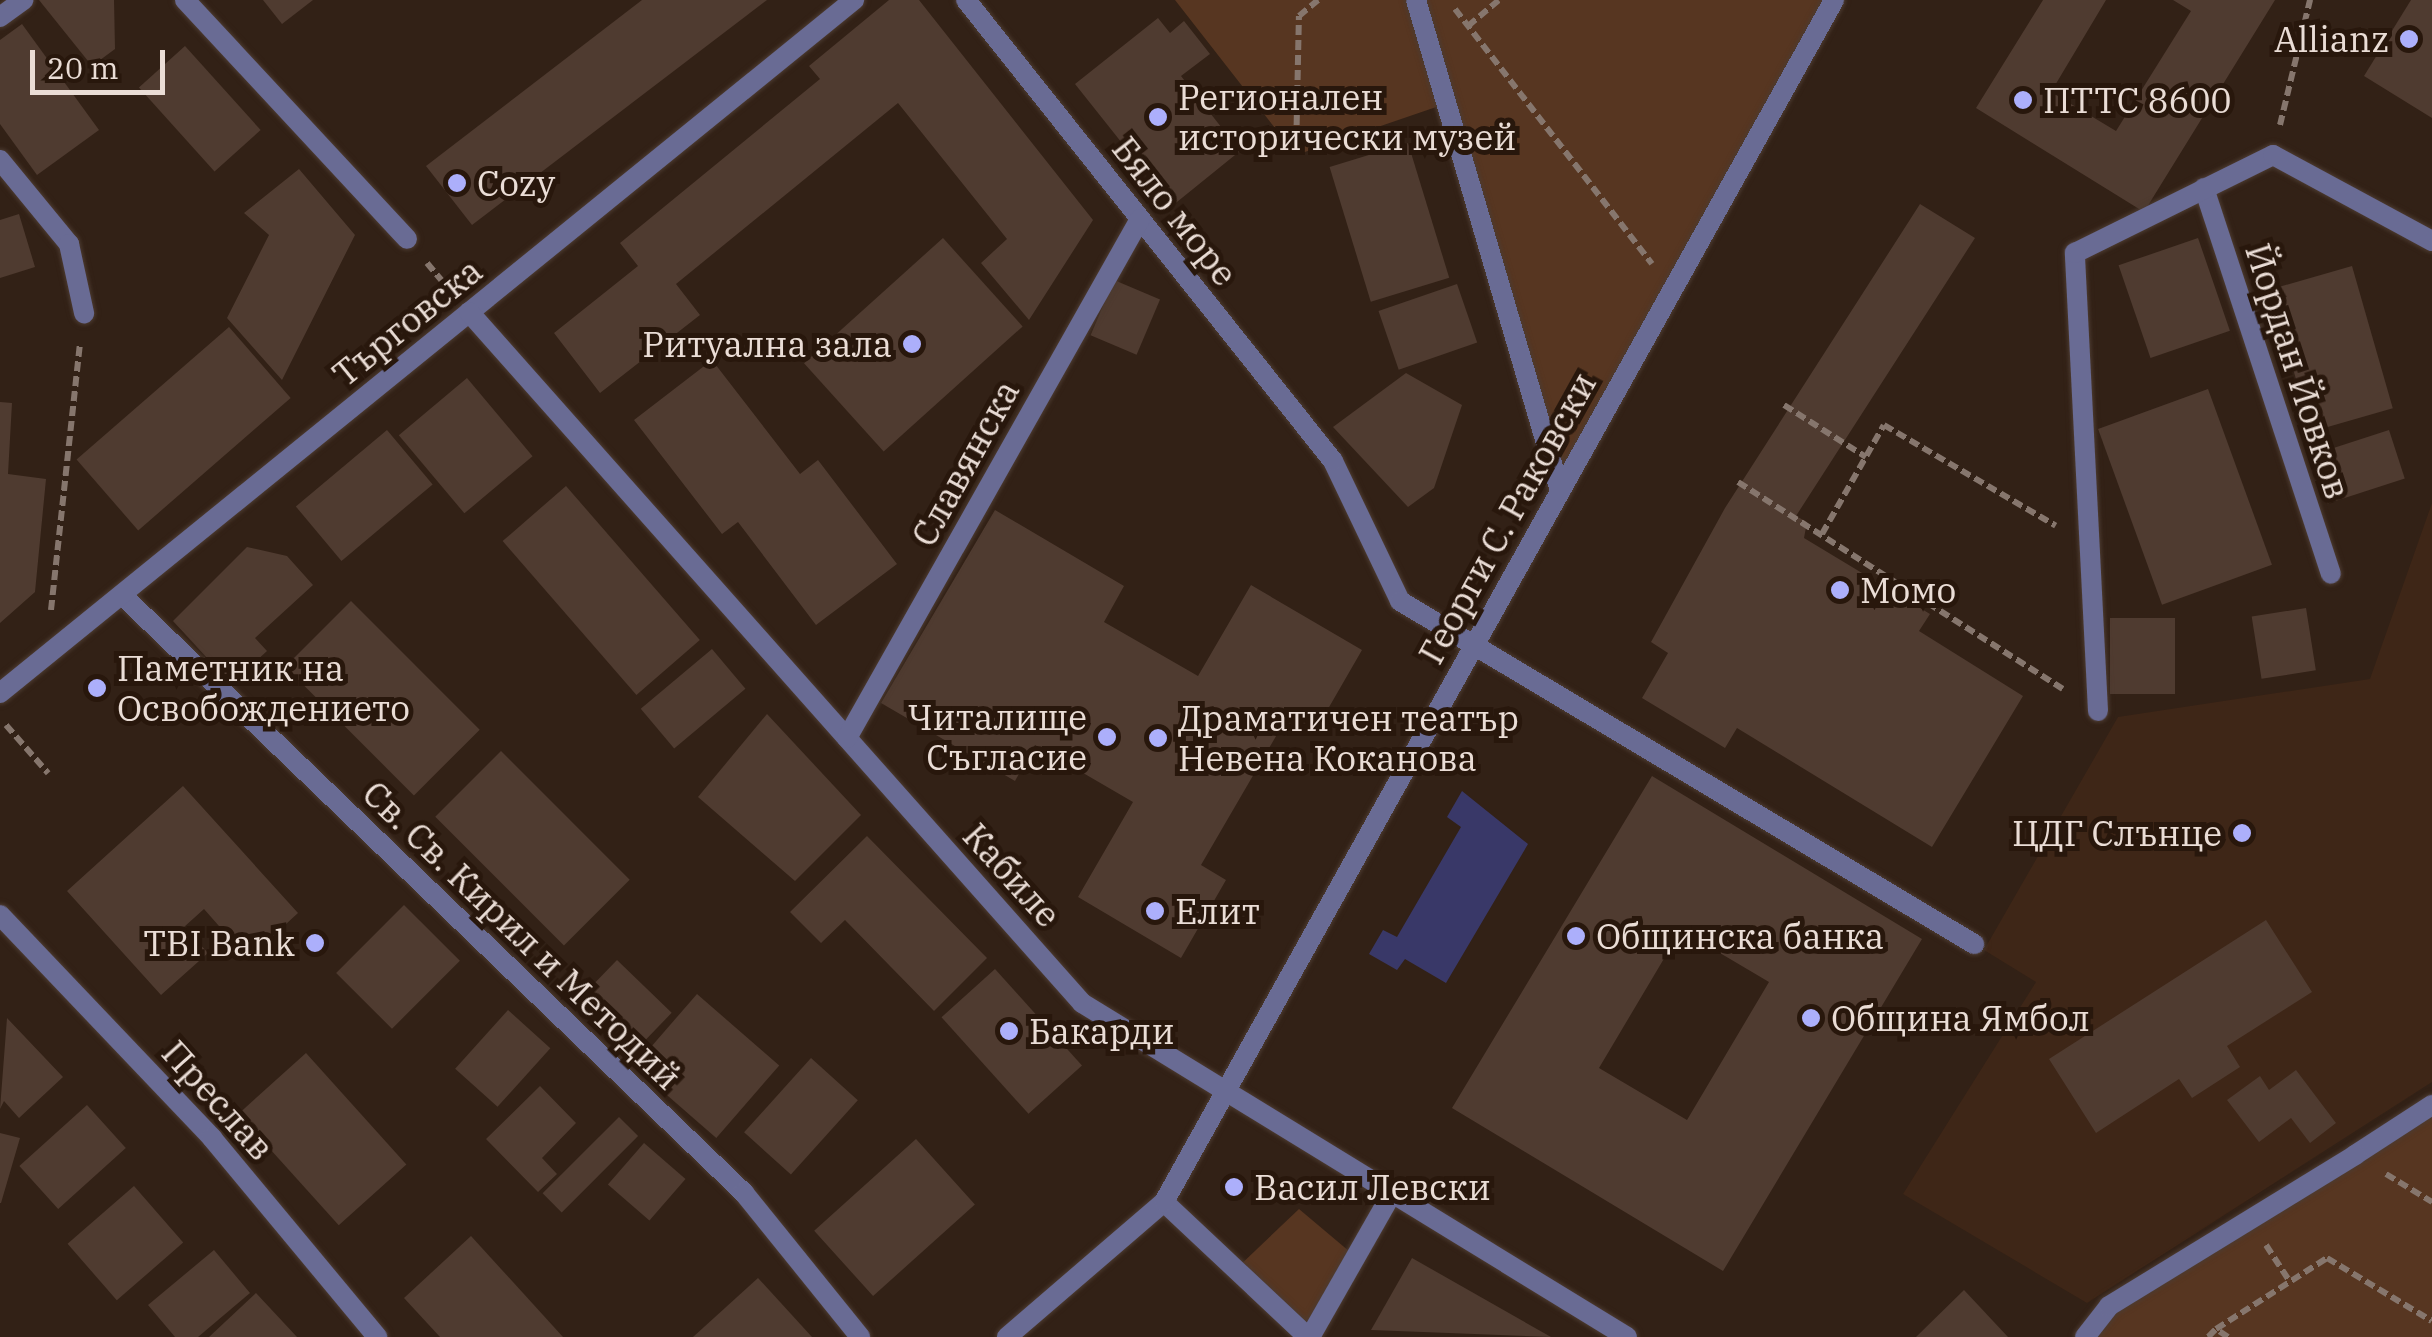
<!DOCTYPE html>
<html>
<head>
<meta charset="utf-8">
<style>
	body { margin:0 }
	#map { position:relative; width:2432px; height:1337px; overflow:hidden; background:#322116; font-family:"IBM Plex Serif",serif }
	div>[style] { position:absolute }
	.built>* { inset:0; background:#3e2617 }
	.green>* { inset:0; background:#573621 }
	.water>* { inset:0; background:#393868 }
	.building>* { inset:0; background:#4f3b30; transform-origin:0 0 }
	.path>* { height:6px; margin-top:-3px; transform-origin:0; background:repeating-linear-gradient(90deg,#86766d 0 10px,transparent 0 15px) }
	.roads { filter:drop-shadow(0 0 2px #4c3b31) drop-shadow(0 0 2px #4c3b31) }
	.pedestrian>* { height:20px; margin:-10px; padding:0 10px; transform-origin:10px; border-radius:10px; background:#696b94 }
	.minor>* { height:20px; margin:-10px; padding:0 10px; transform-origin:10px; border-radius:10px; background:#696b94 }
	.tertiary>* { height:20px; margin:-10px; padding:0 10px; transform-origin:10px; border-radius:10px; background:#696b94 }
	.dots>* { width:28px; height:28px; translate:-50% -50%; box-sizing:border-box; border:5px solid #28170c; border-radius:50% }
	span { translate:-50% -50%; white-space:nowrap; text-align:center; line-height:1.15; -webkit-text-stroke:10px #28170c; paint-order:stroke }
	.poi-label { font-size:35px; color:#eaddd6 }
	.right { translate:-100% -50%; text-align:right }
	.left { translate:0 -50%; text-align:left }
	.street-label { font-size:35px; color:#eaddd6 }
	.scale { position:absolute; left:30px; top:50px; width:135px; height:45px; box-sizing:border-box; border:5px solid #eaddd6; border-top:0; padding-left:12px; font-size:30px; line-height:35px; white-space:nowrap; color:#eaddd6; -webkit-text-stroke:8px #28170c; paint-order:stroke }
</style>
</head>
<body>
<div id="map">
	<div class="built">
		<div style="clip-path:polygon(2432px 503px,2432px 1082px,2087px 1303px,1903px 1194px,2036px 982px,1984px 950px,2118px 717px,2370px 679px)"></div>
	</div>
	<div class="green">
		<div style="clip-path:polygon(1175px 0,1834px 0,1560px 491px,1445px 104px,1296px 155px)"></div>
		<div style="clip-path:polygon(2432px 1105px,2432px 1337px,2085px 1337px,2109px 1306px)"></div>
		<div style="clip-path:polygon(1299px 1209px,1356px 1257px,1310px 1337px,1236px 1269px)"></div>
	</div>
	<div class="water">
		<div style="clip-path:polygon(1462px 791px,1528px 844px,1446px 983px,1405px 959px,1397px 970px,1369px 954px,1383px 930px,1397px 937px,1461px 827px,1447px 817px)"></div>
	</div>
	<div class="building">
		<div style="clip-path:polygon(39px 0,114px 0,115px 49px,92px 66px)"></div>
		<div style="clip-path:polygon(263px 0,313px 0,282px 24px)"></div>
		<div style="clip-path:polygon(642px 0,767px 0,472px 225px,426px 166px)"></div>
		<div style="clip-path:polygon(889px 0,919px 0,1093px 220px,1029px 320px,981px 263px,1007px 239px,898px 103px,676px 284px,700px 315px,600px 393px,554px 333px,638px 266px,620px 243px,820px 79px,809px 66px)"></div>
		<div style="clip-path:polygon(2043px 0,2106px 0,2051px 92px,2116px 131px,2191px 11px,2173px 0,2275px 0,2144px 212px,1976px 108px)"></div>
		<div style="clip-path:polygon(2411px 0,2432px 0,2432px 118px,2364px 76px)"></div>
		<div style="clip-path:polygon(1158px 18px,1170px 33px,1184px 21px,1210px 54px,1181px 76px,1240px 151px,1172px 206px,1075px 84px)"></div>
		<div style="clip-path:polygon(22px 24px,99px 130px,37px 175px,0 124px,0 40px)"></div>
		<div style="left:185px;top:46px;width:113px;height:62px;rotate:48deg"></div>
		<div style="left:1408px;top:143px;width:141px;height:82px;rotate:73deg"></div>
		<div style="clip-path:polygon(299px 169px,355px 235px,282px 380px,227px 318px,269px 235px,244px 213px)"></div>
		<div style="clip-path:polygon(1920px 204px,1975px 238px,1796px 516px,1807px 522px,1804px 538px,1930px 614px,1919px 631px,2023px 696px,1932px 847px,1737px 728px,1725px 748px,1642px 698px,1668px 653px,1651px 642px,1725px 508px)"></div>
		<div style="clip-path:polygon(19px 214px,35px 267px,0 278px,0 220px)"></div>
		<div style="left:943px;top:238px;width:119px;height:187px;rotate:48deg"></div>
		<div style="left:2198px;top:238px;width:98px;height:84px;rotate:71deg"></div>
		<div style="left:2352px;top:266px;width:148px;height:85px;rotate:74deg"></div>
		<div style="left:1114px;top:280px;width:50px;height:60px;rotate:23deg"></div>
		<div style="left:1457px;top:284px;width:62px;height:83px;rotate:71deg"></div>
		<div style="left:229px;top:327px;width:94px;height:202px;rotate:49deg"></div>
		<div style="clip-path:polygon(712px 360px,800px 474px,818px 460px,897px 564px,816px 625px,738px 522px,722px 534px,634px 420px)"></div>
		<div style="clip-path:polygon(1406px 373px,1462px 405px,1434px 488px,1408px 507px,1333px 427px)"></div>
		<div style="left:467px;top:378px;width:102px;height:89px;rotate:50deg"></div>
		<div style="left:2208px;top:389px;width:187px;height:117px;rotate:70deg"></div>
		<div style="clip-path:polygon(0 402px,12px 403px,8px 474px,46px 479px,35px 592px,0 623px)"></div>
		<div style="left:387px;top:430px;width:71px;height:119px;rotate:50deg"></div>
		<div style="left:2389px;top:430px;width:51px;height:81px;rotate:72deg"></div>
		<div style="left:566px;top:486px;width:204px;height:84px;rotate:49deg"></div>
		<div style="clip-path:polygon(995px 510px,1124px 586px,1104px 622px,1198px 676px,1251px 585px,1362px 650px,1317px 728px,1290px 712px,1201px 865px,1226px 880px,1181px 958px,1078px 897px,1133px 802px,1035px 745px,1015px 781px,881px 703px)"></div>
		<div style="clip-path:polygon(247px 547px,287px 556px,313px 585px,255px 638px,267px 651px,231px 684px,173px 621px)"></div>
		<div style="left:351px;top:601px;width:182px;height:93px;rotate:45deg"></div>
		<div style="left:2306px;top:608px;width:63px;height:55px;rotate:81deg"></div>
		<div style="left:2110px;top:618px;width:65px;height:76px"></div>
		<div style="left:712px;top:649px;width:52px;height:93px;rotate:50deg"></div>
		<div style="clip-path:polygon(767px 714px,861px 815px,795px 881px,698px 797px)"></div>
		<div style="left:501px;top:751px;width:182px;height:93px;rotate:45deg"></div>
		<div style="clip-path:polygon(evenodd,1652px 776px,1922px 939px,1723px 1271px,1452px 1108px,1652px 776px,1681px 930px,1769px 982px,1687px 1120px,1599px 1068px,1681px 930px)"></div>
		<div style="clip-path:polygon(183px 786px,298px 913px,248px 959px,204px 909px,184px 927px,208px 953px,161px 995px,67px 891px)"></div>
		<div style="clip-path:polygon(867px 836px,987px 958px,934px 1011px,845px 920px,821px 943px,790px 912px)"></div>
		<div style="left:404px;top:905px;width:79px;height:96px;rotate:45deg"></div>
		<div style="clip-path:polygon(2266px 920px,2312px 992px,2227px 1046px,2240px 1067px,2192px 1098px,2179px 1079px,2096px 1133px,2049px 1059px)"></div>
		<div style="left:617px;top:960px;width:76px;height:54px;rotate:44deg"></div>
		<div style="left:995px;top:969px;width:130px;height:72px;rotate:48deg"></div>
		<div style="left:697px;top:994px;width:109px;height:96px;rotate:41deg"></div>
		<div style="left:508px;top:1010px;width:57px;height:79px;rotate:42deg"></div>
		<div style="clip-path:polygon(7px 1018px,63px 1077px,19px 1118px,4px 1101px,0 1109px)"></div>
		<div style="left:306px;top:1053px;width:150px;height:91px;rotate:48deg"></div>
		<div style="left:811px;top:1058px;width:63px;height:100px;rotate:42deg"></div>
		<div style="clip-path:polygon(2296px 1070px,2336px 1123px,2310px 1143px,2291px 1118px,2259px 1142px,2227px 1100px,2260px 1076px,2269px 1090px)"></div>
		<div style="clip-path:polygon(540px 1086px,576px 1123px,542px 1158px,557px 1174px,538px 1192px,486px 1139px)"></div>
		<div style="left:87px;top:1105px;width:58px;height:91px;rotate:48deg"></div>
		<div style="left:619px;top:1117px;width:27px;height:108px;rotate:45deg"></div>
		<div style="clip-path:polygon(0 1133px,20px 1138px,1px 1203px,0 1203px)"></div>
		<div style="left:916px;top:1139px;width:88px;height:137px;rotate:48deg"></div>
		<div style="left:644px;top:1143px;width:55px;height:55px;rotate:41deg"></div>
		<div style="left:134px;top:1186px;width:75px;height:88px;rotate:49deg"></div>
		<div style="clip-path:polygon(471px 1236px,563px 1337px,440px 1337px,404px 1298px)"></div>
		<div style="clip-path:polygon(214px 1250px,250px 1293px,198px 1337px,175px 1337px,148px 1305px)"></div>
		<div style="clip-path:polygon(1412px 1258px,1551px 1337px,1371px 1330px)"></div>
		<div style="clip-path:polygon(758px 1278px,812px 1337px,693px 1337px)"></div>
		<div style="clip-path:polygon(1964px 1290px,2008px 1337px,1916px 1337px)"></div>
		<div style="clip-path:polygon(256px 1293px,297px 1337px,209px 1337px)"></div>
	</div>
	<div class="path">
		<div style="left:1455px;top:9px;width:322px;rotate:52.3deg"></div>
		<div style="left:1468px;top:26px;width:40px;rotate:-40deg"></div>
		<div style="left:2280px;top:125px;width:129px;rotate:-76.5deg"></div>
		<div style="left:1296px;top:155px;width:139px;rotate:-88.8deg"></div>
		<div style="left:1299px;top:16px;width:25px;rotate:-40deg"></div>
		<div style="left:427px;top:263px;width:33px;rotate:50deg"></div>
		<div style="left:1784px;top:405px;width:97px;rotate:32.4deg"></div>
		<div style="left:1738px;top:482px;width:385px;rotate:32.5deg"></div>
		<div style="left:1822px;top:534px;width:125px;rotate:-60.4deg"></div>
		<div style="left:1884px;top:425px;width:199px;rotate:30.4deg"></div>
		<div style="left:51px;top:610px;width:268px;rotate:-83.8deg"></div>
		<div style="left:6px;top:725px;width:64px;rotate:48.8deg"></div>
		<div style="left:2386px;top:1174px;width:54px;rotate:31.3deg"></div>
		<div style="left:2266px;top:1245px;width:44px;rotate:57deg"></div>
		<div style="left:2208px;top:1337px;width:11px;rotate:-45deg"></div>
		<div style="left:2228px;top:1337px;width:14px;rotate:-146deg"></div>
		<div style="left:2216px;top:1329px;width:132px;rotate:-32.6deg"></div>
		<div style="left:2327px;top:1258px;width:122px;rotate:31deg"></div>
	</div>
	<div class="roads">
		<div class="pedestrian">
			<div style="left:1416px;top:0;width:512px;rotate:73.65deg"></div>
			<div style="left:1333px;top:461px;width:155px;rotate:64.4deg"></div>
			<div style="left:1400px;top:601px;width:669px;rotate:30.86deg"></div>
			<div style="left:122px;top:595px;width:863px;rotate:43.87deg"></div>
			<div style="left:744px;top:1193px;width:185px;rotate:51.1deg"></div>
			<div style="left:0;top:693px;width:1100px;rotate:-39.06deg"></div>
			<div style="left:1082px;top:1003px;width:639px;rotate:31.5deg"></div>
			<div style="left:2355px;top:1155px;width:92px;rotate:-33deg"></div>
			<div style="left:1164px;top:1202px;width:197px;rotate:43.2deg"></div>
			<div style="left:1007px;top:1337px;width:207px;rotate:-40.7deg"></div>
			<div style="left:1164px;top:1202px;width:1376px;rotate:-60.86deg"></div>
			<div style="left:1310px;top:1337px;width:166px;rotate:-60.3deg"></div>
		</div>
		<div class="minor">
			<div style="left:185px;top:0;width:326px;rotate:47.1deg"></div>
			<div style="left:966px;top:0;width:589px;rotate:51.48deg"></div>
			<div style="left:0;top:17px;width:29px;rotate:-36deg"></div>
			<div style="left:0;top:160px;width:109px;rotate:50.6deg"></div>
			<div style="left:69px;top:244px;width:71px;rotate:77.7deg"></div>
			<div style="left:2204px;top:188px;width:406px;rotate:71.8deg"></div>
			<div style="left:469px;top:312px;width:924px;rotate:48.42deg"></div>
			<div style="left:2098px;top:711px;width:459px;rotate:-92.9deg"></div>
			<div style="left:2075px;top:253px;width:221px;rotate:-26.3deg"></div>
			<div style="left:2273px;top:155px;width:181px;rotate:28.4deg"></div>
			<div style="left:847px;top:738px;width:596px;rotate:-60.55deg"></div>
			<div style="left:2085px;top:1337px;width:39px;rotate:-52deg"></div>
			<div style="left:2109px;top:1306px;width:289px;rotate:-31.5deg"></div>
		</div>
		<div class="tertiary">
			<div style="left:0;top:915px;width:308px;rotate:46.4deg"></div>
			<div style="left:212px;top:1138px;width:259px;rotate:50.3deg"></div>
		</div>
	</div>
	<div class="dots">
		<div style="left:2409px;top:39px;background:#acaffb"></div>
		<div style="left:2023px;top:100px;background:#acaffb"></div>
		<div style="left:1158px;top:117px;background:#acaffb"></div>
		<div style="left:457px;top:183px;background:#acaffb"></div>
		<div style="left:912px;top:344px;background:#acaffb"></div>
		<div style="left:1840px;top:590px;background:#acaffb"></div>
		<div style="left:97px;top:688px;background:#acaffb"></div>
		<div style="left:1107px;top:737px;background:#acaffb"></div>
		<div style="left:1158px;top:738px;background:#acaffb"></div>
		<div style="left:2242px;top:833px;background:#acaffb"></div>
		<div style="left:1155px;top:911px;background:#acaffb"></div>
		<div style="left:1576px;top:936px;background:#acaffb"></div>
		<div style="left:315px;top:943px;background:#acaffb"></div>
		<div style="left:1811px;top:1018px;background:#acaffb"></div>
		<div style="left:1009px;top:1031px;background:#acaffb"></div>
		<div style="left:1234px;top:1187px;background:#acaffb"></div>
	</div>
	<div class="poi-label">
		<span class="right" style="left:2389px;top:39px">Allianz</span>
		<span class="left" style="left:1178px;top:117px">Регионален<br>исторически музей</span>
		<span class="left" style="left:2043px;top:100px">ПТТС 8600</span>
		<span class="left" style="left:477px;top:183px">Cozy</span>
		<span class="right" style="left:892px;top:344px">Ритуална зала</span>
		<span class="left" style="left:1860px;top:590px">Момо</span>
		<span class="left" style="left:117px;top:688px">Паметник на<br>Освобождението</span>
		<span class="right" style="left:1087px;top:737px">Читалище<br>Съгласие</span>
		<span class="left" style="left:1178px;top:738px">Драматичен театър<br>Невена Коканова</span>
		<span class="right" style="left:2222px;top:833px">ЦДГ Слънце</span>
		<span class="left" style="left:1175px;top:911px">Елит</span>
		<span class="left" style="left:1596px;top:936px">Общинска банка</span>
		<span class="right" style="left:295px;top:943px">TBI Bank</span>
		<span class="left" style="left:1831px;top:1018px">Община Ямбол</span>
		<span class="left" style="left:1029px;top:1031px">Бакарди</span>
		<span class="left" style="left:1254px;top:1187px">Васил Левски</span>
	</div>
	<div class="street-label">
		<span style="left:1175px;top:211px;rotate:52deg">Бяло море</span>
		<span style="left:407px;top:322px;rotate:-39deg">Търговска</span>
		<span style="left:2298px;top:371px;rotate:72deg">Йордан Йовков</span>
		<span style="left:965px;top:463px;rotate:-61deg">Славянска</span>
		<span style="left:1507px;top:518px;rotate:-61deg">Георги С. Раковски</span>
		<span style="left:1012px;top:875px;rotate:48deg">Кабиле</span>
		<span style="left:522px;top:935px;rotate:44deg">Св. Св. Кирил и Методий</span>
		<span style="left:218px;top:1100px;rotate:48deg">Преслав</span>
	</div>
	<div class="scale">20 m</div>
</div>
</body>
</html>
